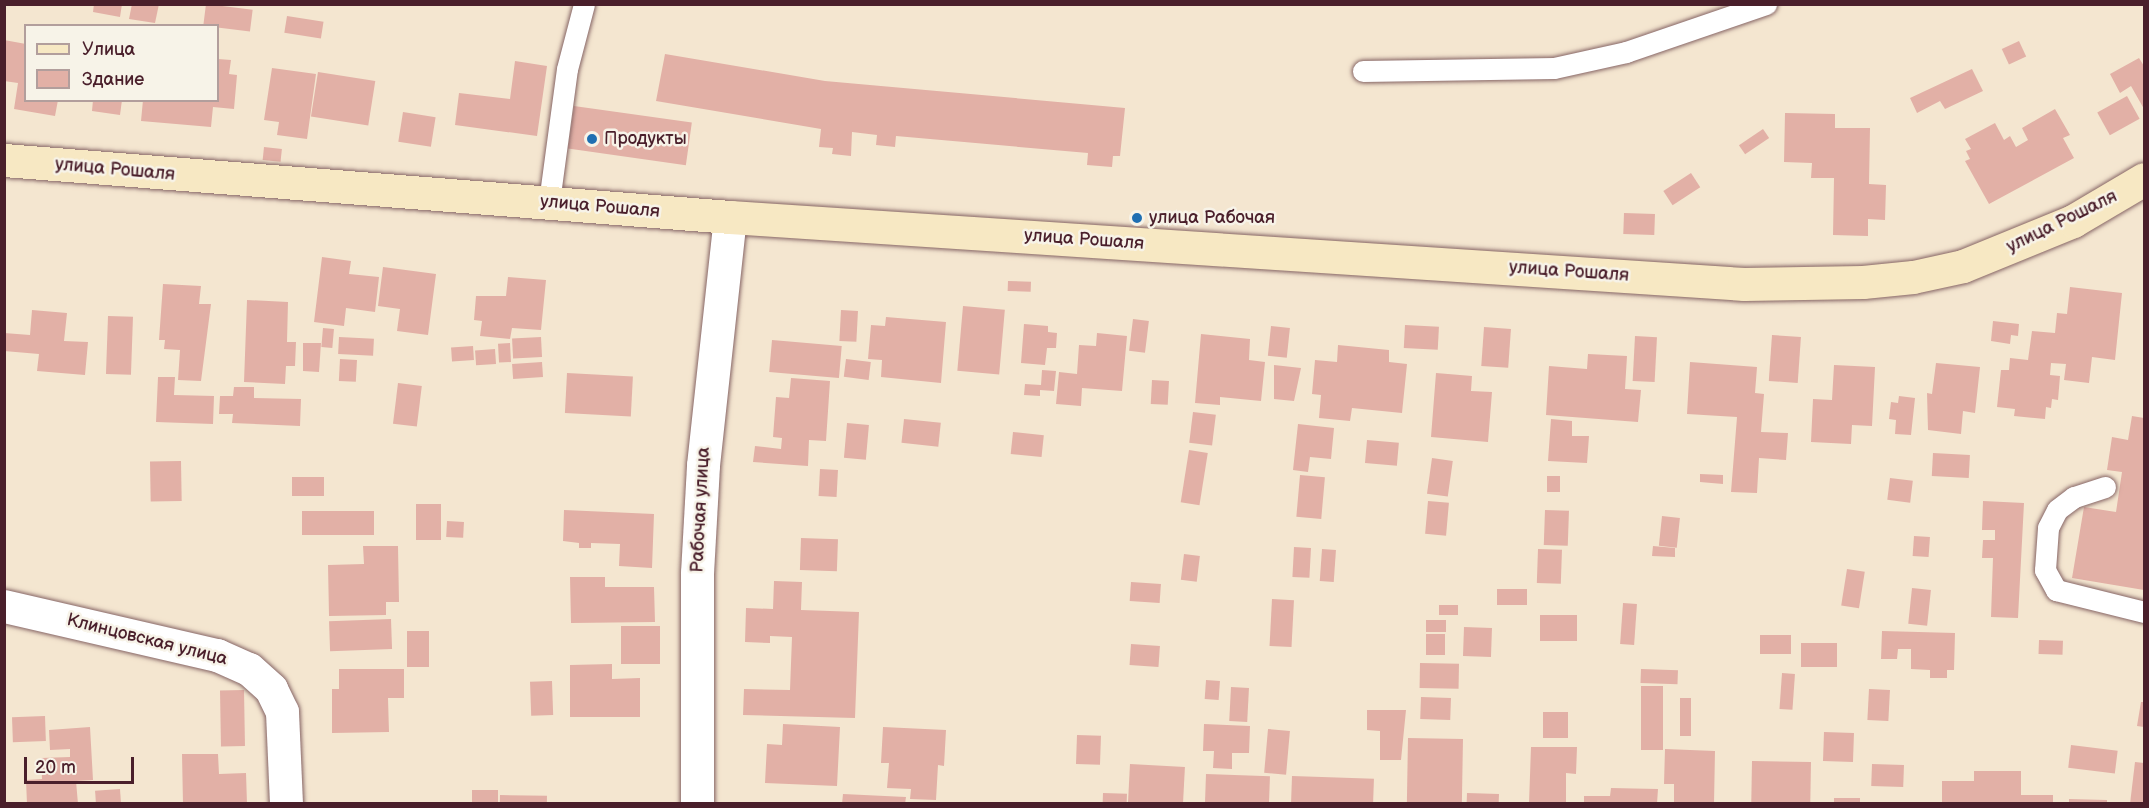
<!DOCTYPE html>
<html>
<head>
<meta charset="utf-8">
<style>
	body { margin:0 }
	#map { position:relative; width:2149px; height:808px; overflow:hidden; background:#f4e6d0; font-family:"Balsamiq Sans",sans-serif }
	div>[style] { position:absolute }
	.building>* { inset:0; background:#e2b0a6; transform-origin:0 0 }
	.roads { filter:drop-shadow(0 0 2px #866565) drop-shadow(0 0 2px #866565) }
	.service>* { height:21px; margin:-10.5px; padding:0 10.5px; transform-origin:10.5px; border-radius:10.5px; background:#fff }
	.minor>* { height:33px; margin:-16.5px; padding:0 16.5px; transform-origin:16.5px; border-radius:16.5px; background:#fff }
	.tertiary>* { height:33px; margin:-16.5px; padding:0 16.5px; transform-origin:16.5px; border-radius:16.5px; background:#fff }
	.secondary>* { height:33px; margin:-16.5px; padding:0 16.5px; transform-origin:16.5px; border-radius:16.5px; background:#f7e8c3 }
	.dots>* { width:16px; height:16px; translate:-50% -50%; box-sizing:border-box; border:3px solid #f7f3e8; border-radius:50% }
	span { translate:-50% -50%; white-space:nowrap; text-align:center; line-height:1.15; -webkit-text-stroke:5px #f7f3e8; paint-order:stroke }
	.poi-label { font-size:18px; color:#4a1f2b }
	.left { translate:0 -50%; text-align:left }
	.street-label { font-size:18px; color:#4a1f2b }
	.frame { position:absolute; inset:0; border:6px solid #4a1f2b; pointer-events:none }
	.legend { position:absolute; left:24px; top:24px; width:195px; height:78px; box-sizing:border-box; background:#f7f3e8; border:2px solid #b29e9c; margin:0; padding:8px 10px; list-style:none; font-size:18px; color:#4a1f2b }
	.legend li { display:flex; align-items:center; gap:12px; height:30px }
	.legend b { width:30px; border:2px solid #b29e9c }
	.scale { position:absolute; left:24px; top:757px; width:110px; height:27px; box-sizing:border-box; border:3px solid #4a1f2b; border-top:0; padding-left:8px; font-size:18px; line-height:21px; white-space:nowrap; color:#4a1f2b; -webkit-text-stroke:4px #f7f3e8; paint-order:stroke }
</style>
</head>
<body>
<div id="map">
	<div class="building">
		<div style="clip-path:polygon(94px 4px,122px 4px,120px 17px,93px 12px)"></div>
		<div style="clip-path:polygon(132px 4px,159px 4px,155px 23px,129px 19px)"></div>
		<div style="left:206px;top:4px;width:47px;height:22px;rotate:7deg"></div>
		<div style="left:287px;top:16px;width:37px;height:17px;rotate:9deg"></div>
		<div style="clip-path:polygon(4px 40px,26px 44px,26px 100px,58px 100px,55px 116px,14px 109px,18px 83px,4px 81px)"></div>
		<div style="left:2019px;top:41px;width:17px;height:19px;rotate:65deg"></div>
		<div style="clip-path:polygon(665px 54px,825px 81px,1125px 108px,1120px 156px,1113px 156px,1112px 167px,1087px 165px,1088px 153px,896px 136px,895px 147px,876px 145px,877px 135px,852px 132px,851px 156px,832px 154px,833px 148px,819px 147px,821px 129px,656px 101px)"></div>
		<div style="clip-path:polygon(2139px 58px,2144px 66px,2144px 109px,2131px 86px,2120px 93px,2110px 74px)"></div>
		<div style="clip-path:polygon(218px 59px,231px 60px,229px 74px,237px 75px,234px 109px,213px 107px,211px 127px,141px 121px,143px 100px,218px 100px)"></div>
		<div style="clip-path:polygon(515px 61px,547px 66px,537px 136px,455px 125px,459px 93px,510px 99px)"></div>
		<div style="clip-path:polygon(272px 68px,316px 74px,307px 139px,277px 135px,279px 122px,264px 120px)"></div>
		<div style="clip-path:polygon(1972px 69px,1983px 91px,1945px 109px,1940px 101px,1917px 113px,1910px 98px)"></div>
		<div style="left:318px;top:72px;width:58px;height:45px;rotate:9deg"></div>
		<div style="left:2127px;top:96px;width:26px;height:34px;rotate:61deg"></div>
		<div style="clip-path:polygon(93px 100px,122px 100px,120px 115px,92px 111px)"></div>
		<div style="left:574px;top:106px;width:119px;height:43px;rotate:8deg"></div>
		<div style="clip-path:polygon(2055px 109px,2070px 135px,2063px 138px,2074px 158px,1989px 204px,1965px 161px,1970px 159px,1966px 151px,1971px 149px,1965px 139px,1995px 123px,2004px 140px,2010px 136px,2016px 147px,2028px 140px,2022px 128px)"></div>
		<div style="left:403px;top:112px;width:33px;height:30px;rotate:9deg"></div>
		<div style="clip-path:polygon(1785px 113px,1835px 114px,1835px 128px,1870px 128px,1869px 184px,1886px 185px,1885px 220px,1868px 219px,1868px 236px,1833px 235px,1834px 178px,1811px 178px,1812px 163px,1784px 162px)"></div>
		<div style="left:1763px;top:129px;width:11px;height:29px;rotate:56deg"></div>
		<div style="left:264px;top:147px;width:18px;height:13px;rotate:6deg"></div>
		<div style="left:1691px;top:173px;width:17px;height:33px;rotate:57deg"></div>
		<div style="left:1624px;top:213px;width:31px;height:21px;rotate:2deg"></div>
		<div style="clip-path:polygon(322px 257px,351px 261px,349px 274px,379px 277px,375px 312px,346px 308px,344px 326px,314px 322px)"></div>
		<div style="clip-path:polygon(383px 267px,436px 274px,428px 335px,397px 331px,400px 309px,378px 306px)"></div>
		<div style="clip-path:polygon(508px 277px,546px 280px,541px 330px,512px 328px,510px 339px,480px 336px,482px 321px,474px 320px,476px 296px,506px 296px)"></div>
		<div style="left:1008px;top:281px;width:23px;height:10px;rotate:2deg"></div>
		<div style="clip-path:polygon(163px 284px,201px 286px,199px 304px,211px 304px,201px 381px,178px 380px,180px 350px,164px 349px,165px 340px,159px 340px)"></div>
		<div style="clip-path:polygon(2070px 287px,2122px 293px,2115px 360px,2092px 357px,2089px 383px,2064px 380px,2066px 364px,2051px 363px,2050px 375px,2060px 376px,2058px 400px,2052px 399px,2051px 408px,2046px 407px,2045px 419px,2014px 416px,2015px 409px,1997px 407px,2001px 370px,2009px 370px,2010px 358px,2028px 360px,2032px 331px,2055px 333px,2057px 313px,2067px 314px)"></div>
		<div style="clip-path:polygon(247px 300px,288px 302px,287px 342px,296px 342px,295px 366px,286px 366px,285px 384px,244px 382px)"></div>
		<div style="left:963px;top:306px;width:42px;height:65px;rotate:5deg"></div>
		<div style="clip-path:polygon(32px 310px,67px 313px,64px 341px,88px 342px,85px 375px,37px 371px,39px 354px,4px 351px,4px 333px,30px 335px)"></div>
		<div style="left:841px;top:310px;width:17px;height:31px;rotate:3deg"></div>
		<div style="left:108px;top:316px;width:25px;height:58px;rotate:2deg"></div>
		<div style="clip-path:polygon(886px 317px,946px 322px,941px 383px,881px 377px,882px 360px,868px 359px,871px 325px,885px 326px)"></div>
		<div style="left:1133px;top:319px;width:16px;height:32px;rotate:7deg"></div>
		<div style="clip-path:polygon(1993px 321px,2019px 324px,2018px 336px,2011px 335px,2010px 344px,1991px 341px)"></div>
		<div style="clip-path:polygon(1024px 324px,1048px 326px,1048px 332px,1057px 333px,1056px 348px,1047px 348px,1045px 365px,1021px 363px)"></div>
		<div style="left:1405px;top:325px;width:34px;height:23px;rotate:3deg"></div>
		<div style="left:1271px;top:326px;width:19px;height:30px;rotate:6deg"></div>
		<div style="left:1484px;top:327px;width:27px;height:39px;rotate:4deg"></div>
		<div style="left:323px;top:328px;width:11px;height:19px;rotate:5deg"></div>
		<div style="clip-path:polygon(1097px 333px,1127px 336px,1122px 391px,1082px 388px,1081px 406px,1056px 404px,1059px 372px,1077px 374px,1079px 345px,1096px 346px)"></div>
		<div style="clip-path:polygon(1201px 334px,1250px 339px,1249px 360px,1265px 362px,1261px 401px,1220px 397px,1220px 405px,1195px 403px)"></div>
		<div style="left:1772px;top:335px;width:29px;height:46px;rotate:4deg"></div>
		<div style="left:1635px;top:336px;width:22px;height:45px;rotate:3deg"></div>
		<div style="left:339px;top:337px;width:35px;height:17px;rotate:3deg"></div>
		<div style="left:541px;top:337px;width:20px;height:29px;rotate:87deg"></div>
		<div style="left:772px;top:340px;width:70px;height:32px;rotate:5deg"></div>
		<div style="clip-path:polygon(303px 343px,321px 343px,319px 372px,303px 371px)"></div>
		<div style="left:510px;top:343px;width:19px;height:12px;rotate:87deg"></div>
		<div style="clip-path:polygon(1338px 345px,1389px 350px,1389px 362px,1407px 364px,1402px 413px,1352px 408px,1350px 421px,1319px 418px,1321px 395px,1312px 394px,1315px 360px,1337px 362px)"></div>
		<div style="left:473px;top:346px;width:14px;height:22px;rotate:86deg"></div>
		<div style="left:495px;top:349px;width:15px;height:20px;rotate:86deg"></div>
		<div style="clip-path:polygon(1588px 354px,1627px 356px,1625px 389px,1641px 390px,1638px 422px,1546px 415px,1549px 366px,1587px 369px)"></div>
		<div style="left:340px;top:359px;width:17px;height:22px;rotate:3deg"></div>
		<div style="left:846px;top:359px;width:25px;height:18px;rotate:7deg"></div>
		<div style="left:542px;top:362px;width:15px;height:30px;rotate:86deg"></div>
		<div style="clip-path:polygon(1690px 362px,1757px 367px,1755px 393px,1764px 394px,1761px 432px,1788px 433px,1786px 460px,1759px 458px,1757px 493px,1731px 492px,1737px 417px,1687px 414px)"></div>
		<div style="clip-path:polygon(1936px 363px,1980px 367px,1975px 413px,1963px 411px,1961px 434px,1928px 430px,1927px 393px,1932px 394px)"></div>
		<div style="clip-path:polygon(1274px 365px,1301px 368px,1294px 401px,1274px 399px)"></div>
		<div style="clip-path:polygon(1834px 365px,1875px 367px,1872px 426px,1852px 425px,1851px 444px,1811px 442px,1813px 399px,1832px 400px)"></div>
		<div style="clip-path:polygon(1042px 370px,1056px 371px,1054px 391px,1040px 390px,1040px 396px,1024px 395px,1025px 384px,1041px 385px)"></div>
		<div style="left:567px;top:373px;width:66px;height:40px;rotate:3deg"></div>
		<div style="clip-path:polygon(1436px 373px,1472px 376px,1471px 391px,1492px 392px,1488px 442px,1431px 437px)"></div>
		<div style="clip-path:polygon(158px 377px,175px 377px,174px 395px,214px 396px,213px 424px,156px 422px)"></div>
		<div style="clip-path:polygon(791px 378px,830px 381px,826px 441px,809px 440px,808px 466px,753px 462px,755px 446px,781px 449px,782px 438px,773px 437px,776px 397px,789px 398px)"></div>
		<div style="left:1152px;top:380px;width:17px;height:24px;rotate:3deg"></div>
		<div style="left:398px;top:383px;width:24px;height:41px;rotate:7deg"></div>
		<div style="clip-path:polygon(234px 387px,254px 387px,254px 398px,301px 399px,300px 426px,232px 423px,233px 414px,219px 414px,220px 396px,233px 396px)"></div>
		<div style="clip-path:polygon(1899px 396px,1915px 398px,1911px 435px,1895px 434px,1896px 420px,1889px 419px,1891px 402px,1898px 403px)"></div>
		<div style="left:1193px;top:412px;width:23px;height:31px;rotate:7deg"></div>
		<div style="clip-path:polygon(2132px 416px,2144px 418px,2144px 590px,2072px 578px,2084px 507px,2116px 512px,2122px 472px,2107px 470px,2112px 437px,2128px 440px)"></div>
		<div style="left:904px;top:419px;width:37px;height:24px;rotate:6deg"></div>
		<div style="clip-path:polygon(1551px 419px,1572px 421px,1572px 436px,1589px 436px,1587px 463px,1548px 461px)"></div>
		<div style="left:847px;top:423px;width:22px;height:35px;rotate:5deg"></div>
		<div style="clip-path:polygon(1298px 424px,1334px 428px,1331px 459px,1310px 457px,1308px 472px,1293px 470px)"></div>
		<div style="left:1013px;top:432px;width:31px;height:22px;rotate:6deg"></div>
		<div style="left:1367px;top:440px;width:32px;height:23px;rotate:5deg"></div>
		<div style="left:1189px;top:450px;width:19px;height:53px;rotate:9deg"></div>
		<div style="left:1933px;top:453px;width:37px;height:23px;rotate:3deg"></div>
		<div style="left:1432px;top:458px;width:21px;height:36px;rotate:8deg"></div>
		<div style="left:181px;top:461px;width:40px;height:31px;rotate:89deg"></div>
		<div style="left:820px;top:469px;width:18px;height:27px;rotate:3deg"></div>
		<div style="clip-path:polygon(1700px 474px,1723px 475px,1723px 484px,1700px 482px)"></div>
		<div style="left:1300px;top:475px;width:25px;height:42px;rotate:5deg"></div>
		<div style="left:1547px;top:476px;width:13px;height:16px"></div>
		<div style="left:324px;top:477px;width:19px;height:32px;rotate:90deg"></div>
		<div style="left:1890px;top:478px;width:23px;height:22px;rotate:7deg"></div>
		<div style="left:1428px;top:501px;width:21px;height:33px;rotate:5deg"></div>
		<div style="clip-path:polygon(1983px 501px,2024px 503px,2018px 618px,1991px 617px,1993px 558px,1982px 558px,1983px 540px,1995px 540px,1995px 530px,1982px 530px)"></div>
		<div style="left:416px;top:504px;width:25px;height:36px"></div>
		<div style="clip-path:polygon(564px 510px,654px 514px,652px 568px,619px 566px,620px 544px,591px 543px,591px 548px,579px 548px,579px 543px,563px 541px)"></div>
		<div style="left:1545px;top:510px;width:24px;height:35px;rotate:2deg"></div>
		<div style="left:374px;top:511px;width:24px;height:72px;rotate:90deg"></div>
		<div style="left:1662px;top:516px;width:18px;height:30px;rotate:6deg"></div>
		<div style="left:447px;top:521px;width:17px;height:16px;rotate:3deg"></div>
		<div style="left:1914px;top:536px;width:16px;height:20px;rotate:4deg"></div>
		<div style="left:801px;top:538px;width:37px;height:32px;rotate:2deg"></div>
		<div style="clip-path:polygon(363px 546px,398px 546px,399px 602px,386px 602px,386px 615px,329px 616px,328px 565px,364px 564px)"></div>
		<div style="clip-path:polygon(1653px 546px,1675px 548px,1675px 557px,1652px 556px)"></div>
		<div style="left:1294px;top:547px;width:17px;height:30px;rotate:3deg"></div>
		<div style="left:1322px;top:549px;width:14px;height:32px;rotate:4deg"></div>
		<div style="left:1538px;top:549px;width:24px;height:34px;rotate:2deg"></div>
		<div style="left:1184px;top:554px;width:16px;height:26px;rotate:7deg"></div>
		<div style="left:1847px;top:569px;width:18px;height:37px;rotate:9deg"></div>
		<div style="clip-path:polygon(570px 577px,605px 577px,605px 587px,654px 587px,655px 622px,571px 623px)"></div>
		<div style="clip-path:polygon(774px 581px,802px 582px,801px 610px,859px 612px,855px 718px,743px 715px,744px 689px,790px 690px,792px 637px,770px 636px,770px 643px,745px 642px,746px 608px,773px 609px)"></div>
		<div style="left:1131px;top:582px;width:30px;height:19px;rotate:4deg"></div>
		<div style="left:1912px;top:588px;width:19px;height:36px;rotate:6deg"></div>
		<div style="left:1497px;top:589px;width:30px;height:16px"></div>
		<div style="left:1272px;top:599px;width:22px;height:47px;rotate:3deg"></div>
		<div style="left:1623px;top:603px;width:14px;height:41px;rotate:4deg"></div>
		<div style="left:1439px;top:605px;width:19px;height:10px"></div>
		<div style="left:1540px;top:615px;width:37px;height:26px"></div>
		<div style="left:391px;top:619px;width:30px;height:62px;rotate:88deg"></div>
		<div style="left:1426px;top:620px;width:20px;height:12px"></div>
		<div style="left:621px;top:626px;width:39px;height:38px"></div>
		<div style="left:1464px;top:627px;width:28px;height:29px;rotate:2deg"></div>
		<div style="left:407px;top:631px;width:22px;height:36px"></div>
		<div style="clip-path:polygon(1882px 631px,1955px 633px,1954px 670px,1947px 670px,1947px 678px,1930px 678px,1930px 670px,1911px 669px,1911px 649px,1898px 649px,1897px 659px,1881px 659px)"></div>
		<div style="left:1426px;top:634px;width:19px;height:21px"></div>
		<div style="left:1760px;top:635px;width:31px;height:19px"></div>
		<div style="left:2039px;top:640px;width:24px;height:14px;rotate:2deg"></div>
		<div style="left:1801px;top:643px;width:36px;height:24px"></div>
		<div style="left:1131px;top:644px;width:29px;height:21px;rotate:4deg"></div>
		<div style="left:1420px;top:663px;width:39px;height:25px;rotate:1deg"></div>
		<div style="clip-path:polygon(612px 664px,612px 679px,640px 678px,640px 717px,570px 717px,570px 665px)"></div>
		<div style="clip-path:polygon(339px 669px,404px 669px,404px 698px,388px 698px,389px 732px,332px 733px,332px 689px,339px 689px)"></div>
		<div style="left:1641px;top:669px;width:37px;height:14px;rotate:2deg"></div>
		<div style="left:1782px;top:673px;width:13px;height:36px;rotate:4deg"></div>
		<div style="left:1206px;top:680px;width:14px;height:19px;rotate:4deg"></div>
		<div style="left:552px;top:681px;width:34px;height:22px;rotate:88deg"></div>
		<div style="left:1641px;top:686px;width:22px;height:64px"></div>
		<div style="left:1231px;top:687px;width:18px;height:34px;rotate:3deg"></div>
		<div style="left:1869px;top:689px;width:21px;height:31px;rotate:3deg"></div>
		<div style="left:244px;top:690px;width:56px;height:24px;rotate:89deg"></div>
		<div style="left:1421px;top:697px;width:30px;height:22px;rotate:2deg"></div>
		<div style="left:1680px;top:698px;width:11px;height:38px"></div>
		<div style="clip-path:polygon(2141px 702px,2144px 702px,2144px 727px,2137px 726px)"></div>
		<div style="clip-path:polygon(1367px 710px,1406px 710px,1401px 760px,1380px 760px,1380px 731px,1367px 730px)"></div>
		<div style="left:1543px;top:712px;width:25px;height:26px"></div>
		<div style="left:45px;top:716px;width:25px;height:33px;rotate:88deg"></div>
		<div style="clip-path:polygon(783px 724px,840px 727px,837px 786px,765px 783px,767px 744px,782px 745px)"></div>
		<div style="clip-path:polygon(1204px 724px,1250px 726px,1249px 753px,1232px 753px,1232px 769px,1213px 768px,1214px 751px,1203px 751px)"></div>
		<div style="clip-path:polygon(90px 727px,93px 780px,76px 781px,78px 804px,27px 804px,26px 780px,42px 779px,41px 758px,70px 757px,70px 749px,50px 750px,49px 730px)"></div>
		<div style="clip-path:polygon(883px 727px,946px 730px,944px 766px,938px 765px,936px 800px,910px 799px,911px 789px,887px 788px,889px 763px,881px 763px)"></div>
		<div style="left:1268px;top:729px;width:22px;height:44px;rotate:5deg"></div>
		<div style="left:1824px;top:732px;width:30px;height:29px;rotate:2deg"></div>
		<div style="left:1077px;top:735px;width:24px;height:29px;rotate:2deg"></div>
		<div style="left:1408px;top:738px;width:55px;height:66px;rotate:1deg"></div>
		<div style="left:2071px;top:745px;width:47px;height:23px;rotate:7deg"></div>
		<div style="clip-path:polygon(1531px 747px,1577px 747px,1576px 774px,1566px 773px,1566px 804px,1529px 804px)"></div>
		<div style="clip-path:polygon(1665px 749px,1715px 751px,1714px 804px,1674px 804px,1674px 784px,1664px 784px)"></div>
		<div style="clip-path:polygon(182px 754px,218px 754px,219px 774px,246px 773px,247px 804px,183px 804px)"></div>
		<div style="left:1752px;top:761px;width:59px;height:43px;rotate:1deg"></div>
		<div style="clip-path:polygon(2135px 762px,2144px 763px,2144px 804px,2130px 804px)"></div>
		<div style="left:1130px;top:764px;width:55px;height:40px;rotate:3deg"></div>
		<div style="left:1872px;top:764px;width:32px;height:22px;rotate:2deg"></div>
		<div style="clip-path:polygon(1974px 771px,2021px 771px,2021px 795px,2053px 795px,2053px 804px,1942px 804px,1942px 781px,1974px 781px)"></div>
		<div style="left:1206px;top:774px;width:64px;height:30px;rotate:2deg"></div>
		<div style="left:1292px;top:776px;width:82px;height:28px;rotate:2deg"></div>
		<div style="clip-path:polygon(1611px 788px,1658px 789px,1657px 804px,1584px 804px,1584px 796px,1610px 796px)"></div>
		<div style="left:120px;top:789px;width:15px;height:25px;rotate:86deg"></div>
		<div style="left:472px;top:790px;width:26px;height:14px"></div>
		<div style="left:1103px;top:793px;width:24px;height:11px;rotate:2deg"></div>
		<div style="left:1467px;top:793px;width:32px;height:11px;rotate:2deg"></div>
		<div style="clip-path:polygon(843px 794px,906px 797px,905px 804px,842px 804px)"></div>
		<div style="left:500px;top:795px;width:47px;height:9px;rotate:1deg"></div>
		<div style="left:1834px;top:798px;width:26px;height:6px"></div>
		<div style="clip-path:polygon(2069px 799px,2107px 800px,2107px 804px,2069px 804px)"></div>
	</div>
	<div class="roads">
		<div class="service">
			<div style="left:1363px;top:71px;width:191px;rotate:-0.9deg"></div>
			<div style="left:1554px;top:68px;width:74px;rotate:-12.5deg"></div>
			<div style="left:1626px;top:52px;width:148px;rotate:-18.9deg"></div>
			<div style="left:549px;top:202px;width:134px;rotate:-82.3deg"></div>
			<div style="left:567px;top:69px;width:67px;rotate:-75.3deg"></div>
			<div style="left:2105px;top:487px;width:33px;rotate:162deg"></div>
			<div style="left:2074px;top:497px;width:21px;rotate:143deg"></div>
			<div style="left:2057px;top:510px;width:20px;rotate:117deg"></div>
			<div style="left:2048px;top:528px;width:42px;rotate:94.1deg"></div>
			<div style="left:2045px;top:570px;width:23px;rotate:61deg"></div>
			<div style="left:2056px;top:590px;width:91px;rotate:14deg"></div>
		</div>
		<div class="minor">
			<div style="left:4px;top:606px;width:219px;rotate:13deg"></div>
			<div style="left:217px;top:655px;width:35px;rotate:24deg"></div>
			<div style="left:249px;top:669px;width:30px;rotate:42deg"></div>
			<div style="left:271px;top:689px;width:25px;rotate:64deg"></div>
			<div style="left:282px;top:712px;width:92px;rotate:87.5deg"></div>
		</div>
		<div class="tertiary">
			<div style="left:697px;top:804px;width:231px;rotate:-90deg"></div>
			<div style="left:697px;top:573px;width:108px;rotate:-86.8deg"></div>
			<div style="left:703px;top:465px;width:249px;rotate:-83.8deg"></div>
		</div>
		<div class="secondary">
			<div style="left:4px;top:160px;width:728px;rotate:4.49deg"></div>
			<div style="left:730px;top:217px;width:1016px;rotate:3.78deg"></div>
			<div style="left:1744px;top:284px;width:119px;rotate:-1deg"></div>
			<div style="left:1863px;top:282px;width:50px;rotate:-5.7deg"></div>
			<div style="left:1913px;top:277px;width:51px;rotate:-12.4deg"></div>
			<div style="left:1963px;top:266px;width:119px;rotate:-22.2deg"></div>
			<div style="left:2073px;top:221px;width:82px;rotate:-30.6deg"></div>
		</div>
	</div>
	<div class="dots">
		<div style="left:592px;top:139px;background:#1f6fb2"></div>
		<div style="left:1137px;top:218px;background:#1f6fb2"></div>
	</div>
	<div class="poi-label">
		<span class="left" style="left:604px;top:139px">Продукты</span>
		<span class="left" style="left:1149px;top:218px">улица Рабочая</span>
	</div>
	<div class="street-label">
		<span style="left:115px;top:170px;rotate:5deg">улица Рошаля</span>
		<span style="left:600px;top:207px;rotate:5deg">улица Рошаля</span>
		<span style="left:2062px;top:222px;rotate:-26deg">улица Рошаля</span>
		<span style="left:1084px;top:240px;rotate:4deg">улица Рошаля</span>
		<span style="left:1569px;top:272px;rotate:4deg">улица Рошаля</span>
		<span style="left:701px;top:510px;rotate:-87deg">Рабочая улица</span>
		<span style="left:147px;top:640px;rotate:14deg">Клинцовская улица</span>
	</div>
	<div class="frame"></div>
	<ul class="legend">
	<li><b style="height:8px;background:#f7e8c3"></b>Улица</li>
	<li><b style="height:16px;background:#e2b0a6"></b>Здание</li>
	</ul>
	<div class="scale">20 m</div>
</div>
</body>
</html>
